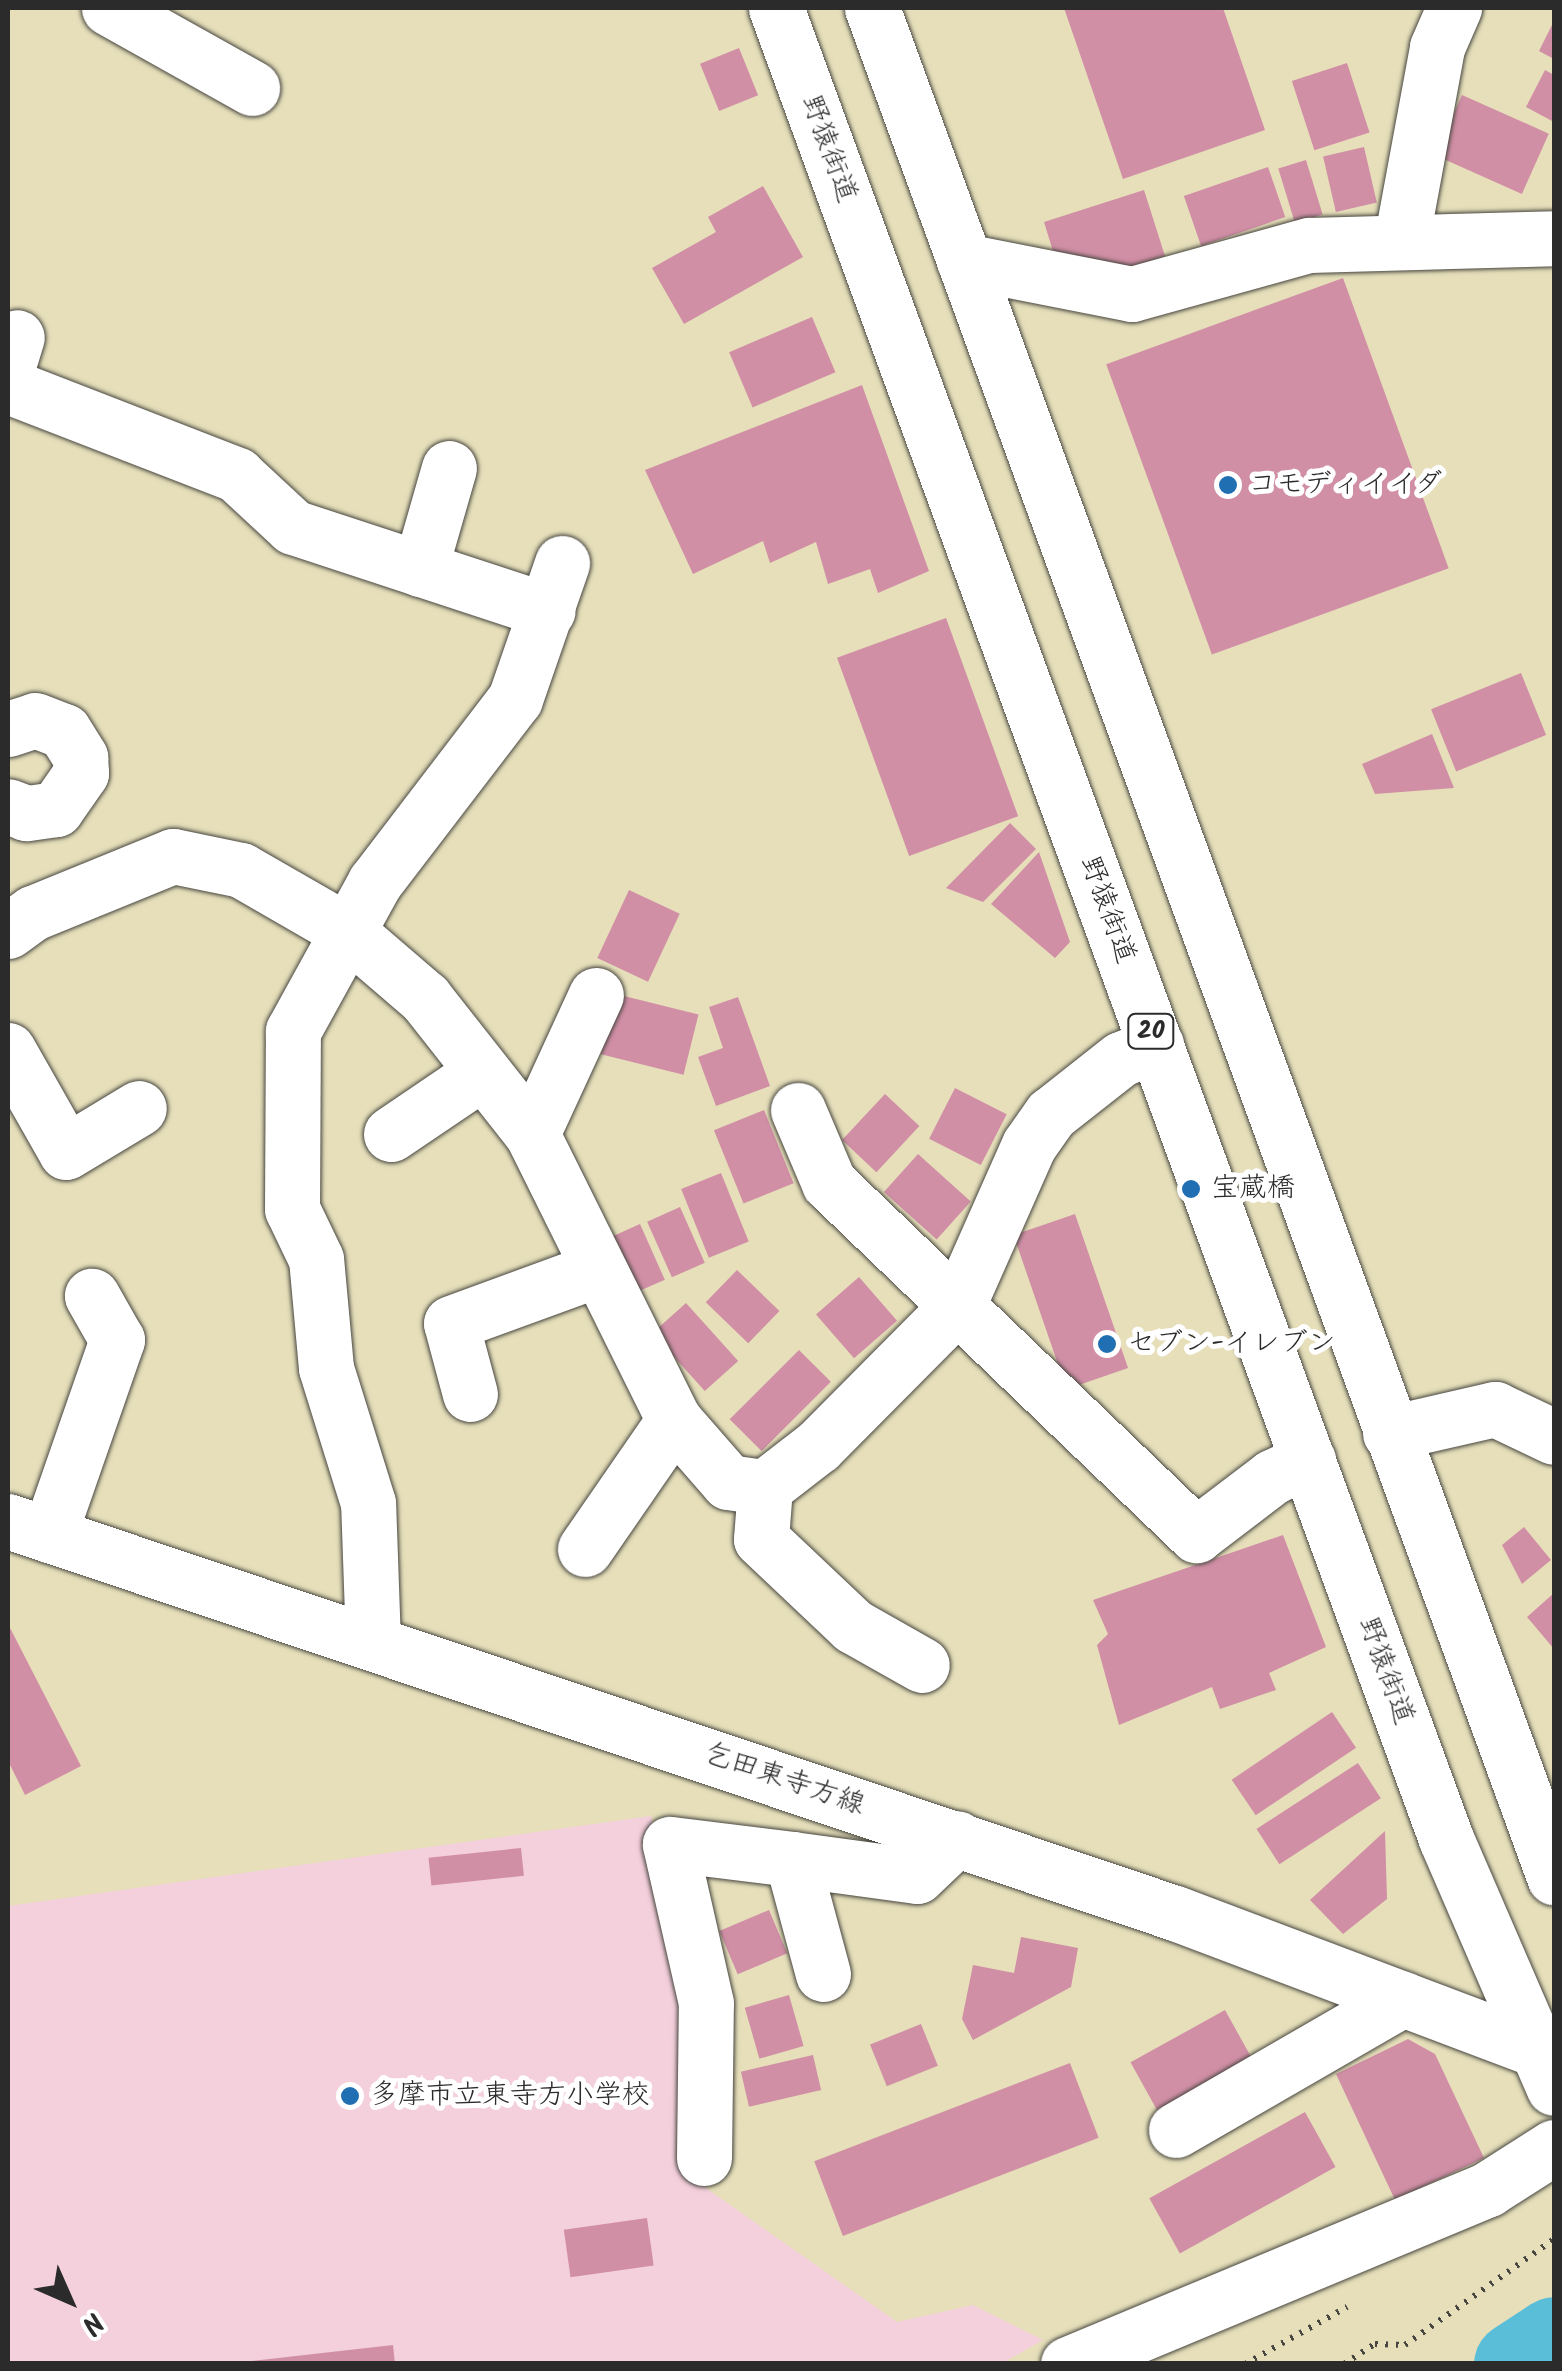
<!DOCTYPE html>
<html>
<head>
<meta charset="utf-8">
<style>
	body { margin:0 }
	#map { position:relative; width:1562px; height:2371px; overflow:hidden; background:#e6dfba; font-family:Kalam,"Klee One",sans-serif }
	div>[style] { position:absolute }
	.built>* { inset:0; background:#f4cfdc }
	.river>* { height:85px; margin:-42.5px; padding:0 42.5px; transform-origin:42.5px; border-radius:42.5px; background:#5bbed9 }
	.building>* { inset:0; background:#d18fa6; transform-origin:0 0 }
	.path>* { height:6px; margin-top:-3px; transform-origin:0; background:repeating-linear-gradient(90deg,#474640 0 2.5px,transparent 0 10.5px) }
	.roads { filter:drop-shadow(0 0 2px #474640) drop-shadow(0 0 2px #474640) }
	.minor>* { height:55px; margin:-27.5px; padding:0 27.5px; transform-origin:27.5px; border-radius:27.5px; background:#fff }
	.major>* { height:55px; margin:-27.5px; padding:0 27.5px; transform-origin:27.5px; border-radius:27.5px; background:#fff }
	.dots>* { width:28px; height:28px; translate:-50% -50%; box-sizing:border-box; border:5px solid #fff; border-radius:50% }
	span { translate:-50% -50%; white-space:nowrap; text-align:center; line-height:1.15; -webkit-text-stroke:10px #fff; paint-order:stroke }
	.shield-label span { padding:2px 8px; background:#fff; border:2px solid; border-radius:8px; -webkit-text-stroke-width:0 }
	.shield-label { font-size:25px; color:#2b2b2b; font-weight:700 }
	.street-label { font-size:28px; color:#2b2b2b }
	.poi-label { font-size:28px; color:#2b2b2b }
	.left { translate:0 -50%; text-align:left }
	.frame { position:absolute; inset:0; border:10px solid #2b2b2b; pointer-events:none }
	.north { position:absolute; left:20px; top:2251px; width:100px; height:100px; -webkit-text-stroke:8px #fff; paint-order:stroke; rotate:135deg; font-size:28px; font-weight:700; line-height:40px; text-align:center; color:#2b2b2b }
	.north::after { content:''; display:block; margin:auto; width:35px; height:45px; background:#2b2b2b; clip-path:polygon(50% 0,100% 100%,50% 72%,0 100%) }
</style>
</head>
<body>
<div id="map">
	<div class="built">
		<div style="clip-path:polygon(651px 1816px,693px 2013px,693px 2179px,897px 2322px,973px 2305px,1043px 2340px,1001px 2364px,8px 2363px,8px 1906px)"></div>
	</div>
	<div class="river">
		<div style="left:1516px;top:2364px;width:45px;rotate:-33.3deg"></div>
	</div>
	<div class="building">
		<div style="clip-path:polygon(1064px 8px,1223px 8px,1265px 130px,1123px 179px)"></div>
		<div style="clip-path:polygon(1554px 21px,1554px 59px,1539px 51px)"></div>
		<div style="left:739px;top:48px;width:51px;height:42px;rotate:68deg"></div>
		<div style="left:1347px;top:63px;width:73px;height:58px;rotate:72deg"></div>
		<div style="clip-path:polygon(1545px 70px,1554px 75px,1554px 122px,1526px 107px)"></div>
		<div style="left:1462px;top:95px;width:95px;height:66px;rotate:24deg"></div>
		<div style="left:1364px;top:147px;width:57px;height:42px;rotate:77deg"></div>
		<div style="left:1306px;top:160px;width:57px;height:29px;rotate:73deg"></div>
		<div style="left:1268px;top:167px;width:53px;height:89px;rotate:71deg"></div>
		<div style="clip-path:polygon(763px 186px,803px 257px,684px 324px,652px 268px,716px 232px,708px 217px)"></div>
		<div style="clip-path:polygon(1144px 190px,1165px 256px,1119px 271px,1056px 261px,1044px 222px)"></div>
		<div style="left:1343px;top:278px;width:309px;height:252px;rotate:70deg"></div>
		<div style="left:812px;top:317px;width:60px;height:90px;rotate:67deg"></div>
		<div style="clip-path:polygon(862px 385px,929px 571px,878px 593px,870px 569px,828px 584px,816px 542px,770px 563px,763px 541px,693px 574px,645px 470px)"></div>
		<div style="left:946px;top:618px;width:211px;height:116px;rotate:70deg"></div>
		<div style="left:1521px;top:673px;width:67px;height:97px;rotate:68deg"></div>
		<div style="clip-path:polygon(1432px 734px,1454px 788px,1375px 794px,1362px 764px)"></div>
		<div style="clip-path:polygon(1010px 823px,1036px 849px,983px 902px,946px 888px)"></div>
		<div style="clip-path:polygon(1039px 852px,1070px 942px,1055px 958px,991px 904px)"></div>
		<div style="left:629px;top:890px;width:56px;height:75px;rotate:25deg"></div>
		<div style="left:616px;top:994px;width:85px;height:62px;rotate:14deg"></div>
		<div style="clip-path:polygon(738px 997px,770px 1086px,716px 1106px,698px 1057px,723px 1048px,709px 1007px)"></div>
		<div style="left:955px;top:1088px;width:58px;height:57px;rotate:27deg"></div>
		<div style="left:885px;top:1094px;width:47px;height:63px;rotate:43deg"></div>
		<div style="left:764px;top:1110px;width:79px;height:54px;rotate:68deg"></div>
		<div style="left:918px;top:1154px;width:71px;height:51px;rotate:42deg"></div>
		<div style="left:721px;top:1173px;width:74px;height:43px;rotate:68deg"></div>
		<div style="left:680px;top:1207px;width:61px;height:36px;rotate:66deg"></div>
		<div style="left:1075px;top:1214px;width:163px;height:65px;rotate:71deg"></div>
		<div style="left:640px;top:1224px;width:61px;height:36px;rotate:66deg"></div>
		<div style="left:737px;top:1270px;width:59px;height:45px;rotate:44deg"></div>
		<div style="left:859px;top:1277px;width:58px;height:57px;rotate:49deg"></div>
		<div style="left:686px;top:1303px;width:78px;height:45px;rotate:48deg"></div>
		<div style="left:799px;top:1350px;width:45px;height:98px;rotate:45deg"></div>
		<div style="clip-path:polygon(1524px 1527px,1551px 1560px,1522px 1584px,1502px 1545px)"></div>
		<div style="clip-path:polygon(1283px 1535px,1326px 1647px,1269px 1673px,1276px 1690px,1220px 1709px,1212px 1687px,1119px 1725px,1097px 1645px,1108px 1634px,1093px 1600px)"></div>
		<div style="clip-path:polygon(1554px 1593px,1554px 1649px,1527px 1617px)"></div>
		<div style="clip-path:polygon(8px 1624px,81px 1766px,25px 1795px,8px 1761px)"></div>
		<div style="left:1332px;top:1712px;width:43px;height:121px;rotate:56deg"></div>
		<div style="left:1358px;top:1763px;width:42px;height:121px;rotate:57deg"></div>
		<div style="clip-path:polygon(1385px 1831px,1387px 1899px,1343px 1934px,1310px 1900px)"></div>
		<div style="left:521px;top:1848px;width:28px;height:93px;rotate:84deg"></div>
		<div style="left:769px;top:1910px;width:47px;height:54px;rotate:67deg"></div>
		<div style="clip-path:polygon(1021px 1937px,1078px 1948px,1071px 1987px,973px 2040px,962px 2019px,973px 1965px,1014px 1973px)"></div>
		<div style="left:789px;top:1995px;width:53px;height:46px;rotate:74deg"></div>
		<div style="left:1225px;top:2010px;width:63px;height:108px;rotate:61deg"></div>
		<div style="left:921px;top:2024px;width:45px;height:55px;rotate:68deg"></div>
		<div style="clip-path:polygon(1408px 2039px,1435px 2054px,1484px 2158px,1395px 2200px,1336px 2074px)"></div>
		<div style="left:813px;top:2055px;width:36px;height:74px;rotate:77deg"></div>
		<div style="left:1070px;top:2063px;width:80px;height:274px;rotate:69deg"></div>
		<div style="left:1305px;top:2112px;width:63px;height:178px;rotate:61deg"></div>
		<div style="left:647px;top:2218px;width:48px;height:84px;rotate:82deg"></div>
		<div style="clip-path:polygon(393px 2345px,395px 2364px,251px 2364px,251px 2361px)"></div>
	</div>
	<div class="path">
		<div style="left:1245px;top:2364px;width:117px;rotate:-29.2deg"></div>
		<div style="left:1344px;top:2364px;width:37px;rotate:-33deg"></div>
		<div style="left:1375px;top:2344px;width:30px;rotate:2deg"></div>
		<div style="left:1405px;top:2345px;width:183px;rotate:-35.4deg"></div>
	</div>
	<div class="roads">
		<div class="minor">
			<div style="left:109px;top:8px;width:164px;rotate:29.2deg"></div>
			<div style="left:1401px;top:242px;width:198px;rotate:-79.5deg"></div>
			<div style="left:1437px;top:47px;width:43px;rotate:-66.4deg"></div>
			<div style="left:964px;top:261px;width:171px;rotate:11.1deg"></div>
			<div style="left:1132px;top:294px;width:184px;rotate:-15.5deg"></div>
			<div style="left:1309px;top:245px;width:245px;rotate:-1.6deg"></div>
			<div style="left:8px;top:366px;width:30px;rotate:-73deg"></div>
			<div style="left:8px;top:386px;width:246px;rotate:21.2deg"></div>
			<div style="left:237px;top:475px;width:76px;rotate:42.9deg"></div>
			<div style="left:293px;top:527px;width:268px;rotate:18.2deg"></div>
			<div style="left:420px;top:569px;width:105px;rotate:-74deg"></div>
			<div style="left:8px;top:729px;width:28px;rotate:-18deg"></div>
			<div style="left:35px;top:720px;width:31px;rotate:21deg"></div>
			<div style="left:64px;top:731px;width:31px;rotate:58deg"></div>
			<div style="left:80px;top:757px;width:16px;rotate:86deg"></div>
			<div style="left:81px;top:773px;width:44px;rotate:124.8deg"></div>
			<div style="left:56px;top:809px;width:30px;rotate:172deg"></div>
			<div style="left:26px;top:813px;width:19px;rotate:-159deg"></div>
			<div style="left:8px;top:931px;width:31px;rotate:-36deg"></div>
			<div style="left:33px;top:913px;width:151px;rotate:-22.2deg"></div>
			<div style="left:173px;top:856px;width:69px;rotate:11.6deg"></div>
			<div style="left:241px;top:870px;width:122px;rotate:29.9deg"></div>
			<div style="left:347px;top:931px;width:103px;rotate:40.7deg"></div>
			<div style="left:425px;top:998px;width:173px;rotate:51.8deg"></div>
			<div style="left:532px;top:1134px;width:319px;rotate:63.6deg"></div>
			<div style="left:674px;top:1420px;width:82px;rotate:48.9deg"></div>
			<div style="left:728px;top:1482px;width:37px;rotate:8deg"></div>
			<div style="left:765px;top:1487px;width:67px;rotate:-37.7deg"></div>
			<div style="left:818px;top:1446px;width:199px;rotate:-45.2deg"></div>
			<div style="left:958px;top:1305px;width:175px;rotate:-66.1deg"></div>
			<div style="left:1029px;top:1145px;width:38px;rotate:-55deg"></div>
			<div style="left:1051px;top:1114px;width:89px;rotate:-38.2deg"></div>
			<div style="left:1121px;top:1059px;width:38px;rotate:-22deg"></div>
			<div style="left:8px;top:1050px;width:117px;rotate:60.4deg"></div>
			<div style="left:66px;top:1152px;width:85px;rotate:-31.1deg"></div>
			<div style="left:798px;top:1110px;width:79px;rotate:67deg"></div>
			<div style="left:829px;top:1183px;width:509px;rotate:43.8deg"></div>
			<div style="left:1196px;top:1535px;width:96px;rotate:-37.3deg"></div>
			<div style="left:1272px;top:1477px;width:40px;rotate:-25deg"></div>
			<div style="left:391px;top:1134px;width:109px;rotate:-34.1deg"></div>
			<div style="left:532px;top:1134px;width:153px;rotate:-65.3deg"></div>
			<div style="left:470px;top:1394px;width:73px;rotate:-105deg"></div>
			<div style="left:451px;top:1323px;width:154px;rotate:-20.1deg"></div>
			<div style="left:1390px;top:1433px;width:108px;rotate:-12.9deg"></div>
			<div style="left:1495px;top:1409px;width:65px;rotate:25.4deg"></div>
			<div style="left:765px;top:1487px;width:52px;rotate:94.4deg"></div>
			<div style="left:761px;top:1539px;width:127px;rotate:43.4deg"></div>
			<div style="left:853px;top:1626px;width:79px;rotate:29.5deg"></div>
			<div style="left:49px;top:1535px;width:207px;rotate:-70.8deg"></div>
			<div style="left:117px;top:1340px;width:51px;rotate:-119.6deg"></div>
			<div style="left:585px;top:1549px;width:157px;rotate:-55.4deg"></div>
			<div style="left:373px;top:1643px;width:140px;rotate:-92deg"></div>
			<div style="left:368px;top:1503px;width:141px;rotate:-107.3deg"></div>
			<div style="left:326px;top:1368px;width:109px;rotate:-95.2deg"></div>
			<div style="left:316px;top:1259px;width:55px;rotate:-115.6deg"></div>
			<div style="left:292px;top:1209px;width:178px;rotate:-89.7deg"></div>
			<div style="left:293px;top:1031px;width:170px;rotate:-61.2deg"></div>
			<div style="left:375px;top:882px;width:230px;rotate:-52.6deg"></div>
			<div style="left:515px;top:699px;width:144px;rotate:-70.9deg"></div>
			<div style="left:823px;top:1974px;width:119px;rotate:-105.1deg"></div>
			<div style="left:792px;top:1859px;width:126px;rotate:7.7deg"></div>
			<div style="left:917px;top:1876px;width:55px;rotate:-43.5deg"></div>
			<div style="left:1176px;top:2130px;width:262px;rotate:-30deg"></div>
			<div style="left:704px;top:2158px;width:155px;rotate:-89.3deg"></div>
			<div style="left:706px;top:2003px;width:163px;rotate:-102.8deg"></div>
			<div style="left:670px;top:1844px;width:123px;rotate:7deg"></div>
			<div style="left:1068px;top:2364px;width:455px;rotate:-22.6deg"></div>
			<div style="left:1488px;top:2189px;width:78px;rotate:-32.5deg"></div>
		</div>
		<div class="major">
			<div style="left:776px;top:8px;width:1950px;rotate:69.9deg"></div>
			<div style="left:1446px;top:1839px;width:271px;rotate:66.6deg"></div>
			<div style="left:872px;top:8px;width:1990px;rotate:69.95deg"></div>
			<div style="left:8px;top:1521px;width:1231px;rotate:18.57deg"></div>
			<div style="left:1175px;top:1913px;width:405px;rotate:20.7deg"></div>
		</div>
	</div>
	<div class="dots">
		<div style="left:1228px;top:485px;background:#1f6fb2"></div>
		<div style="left:1191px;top:1189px;background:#1f6fb2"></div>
		<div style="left:1107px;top:1344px;background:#1f6fb2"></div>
		<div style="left:350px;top:2096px;background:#1f6fb2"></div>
	</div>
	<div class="shield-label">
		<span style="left:1151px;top:1031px">20</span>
	</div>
	<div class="street-label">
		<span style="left:828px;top:149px;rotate:70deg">野猿街道</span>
		<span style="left:1107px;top:910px;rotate:70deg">野猿街道</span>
		<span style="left:1385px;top:1671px;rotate:70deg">野猿街道</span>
		<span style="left:784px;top:1780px;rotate:19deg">乞田東寺方線</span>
	</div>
	<div class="poi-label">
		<span class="left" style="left:1248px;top:485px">コモディイイダ</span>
		<span class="left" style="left:1211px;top:1189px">宝蔵橋</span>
		<span class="left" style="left:1127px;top:1344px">セブン-イレブン</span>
		<span class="left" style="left:370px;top:2096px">多摩市立東寺方小学校</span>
	</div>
	<div class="frame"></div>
	<div class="north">N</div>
</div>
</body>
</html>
